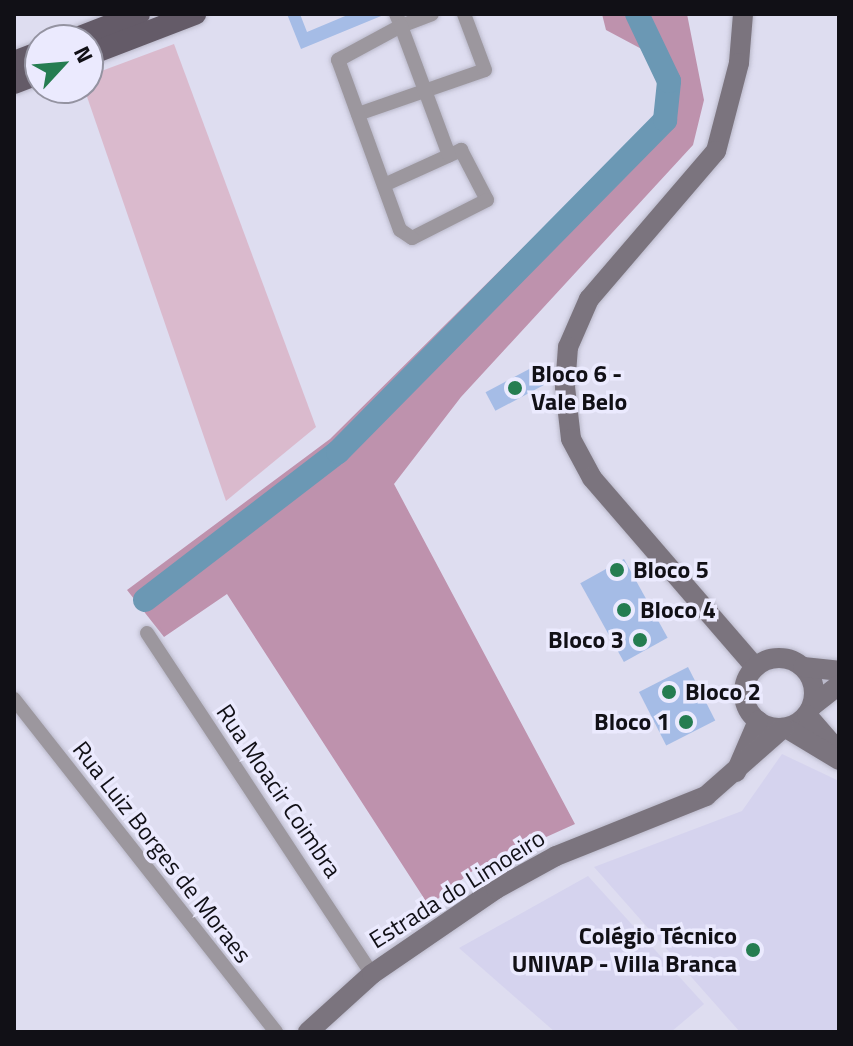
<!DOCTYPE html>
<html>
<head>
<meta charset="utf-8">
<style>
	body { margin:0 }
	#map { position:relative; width:853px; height:1046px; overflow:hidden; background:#deddf0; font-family:"Titillium Web",sans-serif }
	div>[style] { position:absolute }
	.built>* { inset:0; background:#d5d3ee }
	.green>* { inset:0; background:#dabacd }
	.forest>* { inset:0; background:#be92ad }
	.river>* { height:24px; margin:-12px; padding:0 12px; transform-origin:12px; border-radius:12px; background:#6b98b4 }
	.building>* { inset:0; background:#a5bce6; transform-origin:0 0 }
	.roads { filter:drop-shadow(0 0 2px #b9b8c9) drop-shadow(0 0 2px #b9b8c9) }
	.street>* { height:14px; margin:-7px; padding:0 7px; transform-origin:7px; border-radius:7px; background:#9c979e }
	.secondary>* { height:20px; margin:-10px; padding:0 10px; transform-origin:10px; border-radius:10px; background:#7b747e }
	.secondary>.ring { margin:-10px; padding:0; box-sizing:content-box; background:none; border:20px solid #7b747e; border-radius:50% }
	.primary>* { height:22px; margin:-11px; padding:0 11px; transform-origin:11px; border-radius:11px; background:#645b68 }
	.dots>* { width:22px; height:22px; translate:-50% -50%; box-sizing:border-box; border:4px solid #ebeafe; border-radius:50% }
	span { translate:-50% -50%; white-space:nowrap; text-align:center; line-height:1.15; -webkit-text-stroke:7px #ebeafe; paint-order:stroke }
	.poi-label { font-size:24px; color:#111016; font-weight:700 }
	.left { translate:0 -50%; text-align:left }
	.right { translate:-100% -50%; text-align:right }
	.street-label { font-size:24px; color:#111016 }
	.frame { position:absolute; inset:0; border:16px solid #111016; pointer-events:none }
	.north { position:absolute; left:24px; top:24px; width:80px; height:80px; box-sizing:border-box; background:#ebeafe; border:2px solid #9493a1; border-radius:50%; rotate:64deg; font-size:22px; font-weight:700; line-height:32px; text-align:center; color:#111016 }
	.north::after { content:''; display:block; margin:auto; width:28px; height:36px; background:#257d51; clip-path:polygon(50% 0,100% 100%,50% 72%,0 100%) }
</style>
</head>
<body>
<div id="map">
	<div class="built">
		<div style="clip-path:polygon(782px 754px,839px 781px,839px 1032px,740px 1032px,594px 867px,742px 811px)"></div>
		<div style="clip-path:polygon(588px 876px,704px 1004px,671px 1032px,555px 1032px,459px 948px)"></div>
	</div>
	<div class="green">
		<div style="clip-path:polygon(174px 44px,316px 427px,226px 501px,84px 88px,88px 76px)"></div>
	</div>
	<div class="forest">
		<div style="clip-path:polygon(602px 14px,687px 14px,704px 100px,693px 145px,461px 397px,394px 484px,575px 824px,475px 869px,429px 906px,227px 594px,164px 637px,127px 590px,330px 439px,668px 104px,679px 87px,666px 62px,606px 30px)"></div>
	</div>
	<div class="river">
		<div style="left:145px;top:600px;width:243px;rotate:-37.5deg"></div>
		<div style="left:338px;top:452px;width:466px;rotate:-45.4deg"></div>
		<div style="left:665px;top:120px;width:39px;rotate:-84deg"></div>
		<div style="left:669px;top:81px;width:74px;rotate:-115.5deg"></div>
	</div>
	<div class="building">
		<div style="clip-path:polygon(287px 14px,300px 14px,307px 32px,350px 14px,386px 14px,301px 49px)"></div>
		<div style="left:535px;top:366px;width:21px;height:56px;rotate:62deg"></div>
		<div style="left:624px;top:559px;width:90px;height:50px;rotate:61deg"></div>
		<div style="left:688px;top:667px;width:60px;height:55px;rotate:63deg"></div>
	</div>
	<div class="roads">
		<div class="street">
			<div style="left:396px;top:14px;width:13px;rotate:67deg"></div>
			<div style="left:401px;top:26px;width:33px;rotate:-21deg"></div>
			<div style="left:358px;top:114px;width:134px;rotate:-19.1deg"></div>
			<div style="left:485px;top:70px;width:60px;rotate:-110.6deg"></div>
			<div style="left:384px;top:185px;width:85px;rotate:-24.4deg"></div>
			<div style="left:461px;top:150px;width:56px;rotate:62.5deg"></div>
			<div style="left:487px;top:200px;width:84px;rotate:153.1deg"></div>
			<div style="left:412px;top:238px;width:14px;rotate:-146deg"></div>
			<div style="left:400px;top:230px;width:181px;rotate:-110deg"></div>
			<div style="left:338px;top:60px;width:72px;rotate:-28.4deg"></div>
			<div style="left:401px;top:26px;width:138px;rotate:69.6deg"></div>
			<div style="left:147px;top:633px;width:409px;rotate:56.6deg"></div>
			<div style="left:14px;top:699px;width:424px;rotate:51.8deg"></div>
		</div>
		<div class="secondary">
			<div style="left:743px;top:14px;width:49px;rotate:94.7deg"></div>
			<div style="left:739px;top:63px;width:91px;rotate:104.6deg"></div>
			<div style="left:716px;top:151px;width:195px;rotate:130.6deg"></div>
			<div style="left:589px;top:299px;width:52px;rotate:113.6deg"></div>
			<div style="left:568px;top:347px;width:40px;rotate:94.3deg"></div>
			<div style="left:565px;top:387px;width:52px;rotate:83.4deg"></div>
			<div style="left:571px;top:439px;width:44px;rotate:61.7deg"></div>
			<div style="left:592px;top:478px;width:250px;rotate:49.2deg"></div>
			<div class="ring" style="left:744px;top:658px;width:50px;height:50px"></div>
			<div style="left:803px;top:667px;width:36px;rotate:6deg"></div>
			<div style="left:812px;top:706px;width:34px;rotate:-38deg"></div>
			<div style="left:807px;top:715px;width:49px;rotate:49.1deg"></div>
			<div style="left:786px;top:728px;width:62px;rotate:31.1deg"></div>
			<div style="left:736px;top:772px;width:56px;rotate:-66.7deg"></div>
			<div style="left:308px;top:1032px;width:86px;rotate:-42.2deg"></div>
			<div style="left:372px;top:974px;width:150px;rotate:-34.4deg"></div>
			<div style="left:496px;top:889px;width:68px;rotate:-28.8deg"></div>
			<div style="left:556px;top:856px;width:162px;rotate:-21.8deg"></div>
			<div style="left:706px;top:796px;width:103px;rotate:-41.4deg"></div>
		</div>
		<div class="primary">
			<div style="left:72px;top:40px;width:72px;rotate:-21.2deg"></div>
			<div style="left:88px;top:55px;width:115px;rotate:-21deg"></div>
			<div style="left:14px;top:62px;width:28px;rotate:-21deg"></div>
			<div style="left:14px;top:83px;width:28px;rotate:-21deg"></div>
		</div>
	</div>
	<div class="dots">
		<div style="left:515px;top:388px;background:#257d51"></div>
		<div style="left:617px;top:570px;background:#257d51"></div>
		<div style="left:624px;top:610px;background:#257d51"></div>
		<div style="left:640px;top:640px;background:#257d51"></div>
		<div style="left:669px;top:692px;background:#257d51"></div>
		<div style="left:686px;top:722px;background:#257d51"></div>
		<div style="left:753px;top:950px;background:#257d51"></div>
	</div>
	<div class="poi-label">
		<span class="left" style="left:531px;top:388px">Bloco 6 -<br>Vale Belo</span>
		<span class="left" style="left:633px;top:570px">Bloco 5</span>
		<span class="left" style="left:640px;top:610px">Bloco 4</span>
		<span class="right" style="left:624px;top:640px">Bloco 3</span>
		<span class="left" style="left:685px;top:692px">Bloco 2</span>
		<span class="right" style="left:670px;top:722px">Bloco 1</span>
		<span class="right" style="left:737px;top:950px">Colégio Técnico<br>UNIVAP - Villa Branca</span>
	</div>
	<div class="street-label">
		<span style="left:279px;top:791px;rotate:56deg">Rua Moacir Coimbra</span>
		<span style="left:162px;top:852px;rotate:52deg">Rua Luiz Borges de Moraes</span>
		<span style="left:457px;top:889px;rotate:-32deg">Estrada do Limoeiro</span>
	</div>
	<div class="frame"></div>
	<div class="north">N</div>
</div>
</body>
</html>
